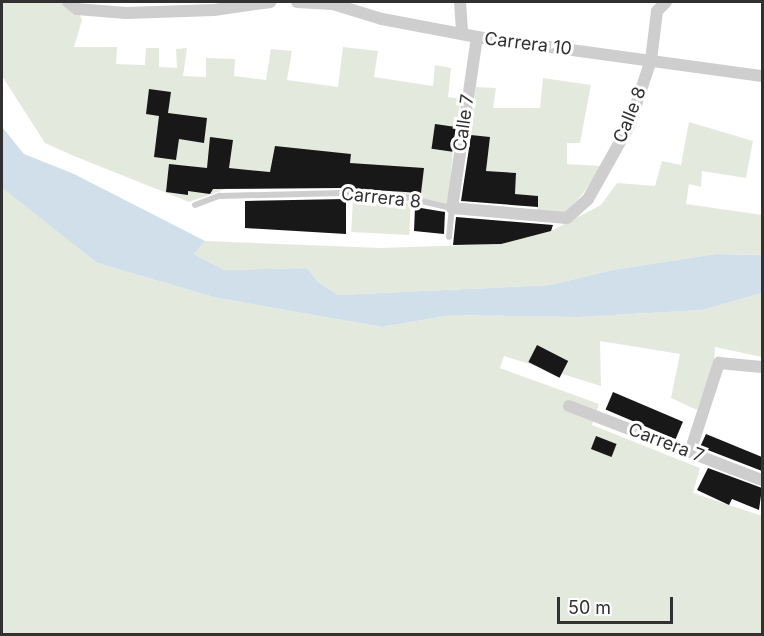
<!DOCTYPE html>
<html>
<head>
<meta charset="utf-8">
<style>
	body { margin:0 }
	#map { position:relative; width:764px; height:636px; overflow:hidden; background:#fff; font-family:Inter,sans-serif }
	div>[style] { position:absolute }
	.green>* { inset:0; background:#e4e9de; transform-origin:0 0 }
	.water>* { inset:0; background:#d0dfe9 }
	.building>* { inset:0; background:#181818; transform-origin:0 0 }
	.lane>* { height:6px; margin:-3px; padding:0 3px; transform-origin:3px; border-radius:3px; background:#cecece }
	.street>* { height:12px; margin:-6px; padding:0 6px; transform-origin:6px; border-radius:6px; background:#cecece }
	span { translate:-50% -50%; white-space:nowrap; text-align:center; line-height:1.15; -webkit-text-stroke:6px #fff; paint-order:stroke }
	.street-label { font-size:18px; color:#313131 }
	.frame { position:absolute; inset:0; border:3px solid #313131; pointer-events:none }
	.scale { position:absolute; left:557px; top:597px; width:116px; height:27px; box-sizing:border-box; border:3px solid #313131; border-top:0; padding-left:8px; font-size:18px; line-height:21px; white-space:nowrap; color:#313131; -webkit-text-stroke:4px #fff; paint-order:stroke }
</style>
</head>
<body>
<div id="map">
	<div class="green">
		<div style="clip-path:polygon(2px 2px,74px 2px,82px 20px,74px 47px,117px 47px,116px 64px,145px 65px,146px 48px,159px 48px,159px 67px,177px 68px,176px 49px,187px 48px,183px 76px,206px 77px,206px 58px,235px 59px,234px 76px,266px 80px,271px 49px,292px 51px,287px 80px,338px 87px,343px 47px,378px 51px,374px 77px,433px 86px,435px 65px,451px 68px,448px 97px,461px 99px,456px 127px,435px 125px,432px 149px,453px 152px,448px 204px,393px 192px,348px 189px,351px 154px,270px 172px,227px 168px,226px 189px,189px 202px,74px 156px,45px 143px,2px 76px)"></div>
		<div style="clip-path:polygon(543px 78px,591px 85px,580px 143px,567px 143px,567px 164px,601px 166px,582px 195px,564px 214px,537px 210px,538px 196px,515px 194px,516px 173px,486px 171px,490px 137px,470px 135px,476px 87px,496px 88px,493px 108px,540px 108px)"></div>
		<div style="clip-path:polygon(689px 122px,753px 141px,746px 178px,702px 171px,701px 187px,689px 184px,686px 204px,762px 215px,762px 255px,716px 254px,612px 270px,551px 285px,338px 295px,318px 282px,307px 268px,224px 270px,194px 254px,205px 241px,381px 248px,501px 244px,551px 231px,601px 205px,617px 183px,655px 186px,662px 161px,681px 165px)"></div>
		<div style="clip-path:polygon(2px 188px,97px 263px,217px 298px,382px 327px,451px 315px,577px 317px,703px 310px,762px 293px,762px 357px,715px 347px,714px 362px,697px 410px,671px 398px,680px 354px,600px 341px,601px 386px,504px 356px,500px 368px,599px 404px,592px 425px,700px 468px,693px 493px,762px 516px,762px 634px,2px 634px)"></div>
		<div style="left:353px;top:199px;width:58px;height:33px;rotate:3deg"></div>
	</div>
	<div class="water">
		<div style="clip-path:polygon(2px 127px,24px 154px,74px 174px,205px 241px,194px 254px,224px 270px,307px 268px,318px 282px,338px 295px,551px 285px,612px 270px,716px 254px,762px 255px,762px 293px,703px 310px,577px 317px,451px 315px,382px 327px,217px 298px,97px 263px,2px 188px)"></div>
	</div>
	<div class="building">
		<div style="clip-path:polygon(149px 89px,171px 92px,168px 113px,207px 118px,204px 143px,179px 139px,176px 160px,154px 157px,159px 116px,146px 114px)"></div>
		<div style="left:435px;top:124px;width:21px;height:25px;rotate:8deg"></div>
		<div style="clip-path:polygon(471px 135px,490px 137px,486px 171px,516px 173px,515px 194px,538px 196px,538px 207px,461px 201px)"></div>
		<div style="clip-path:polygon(210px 137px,233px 140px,229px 168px,270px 172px,275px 146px,351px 154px,350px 163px,424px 168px,421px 193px,342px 188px,213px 189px,210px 194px,188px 191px,188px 195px,166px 192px,169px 164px,207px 168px)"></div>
		<div style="clip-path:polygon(346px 199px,346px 234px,245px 228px,245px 201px)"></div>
		<div style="clip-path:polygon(415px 207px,445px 212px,444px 234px,414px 231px)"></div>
		<div style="clip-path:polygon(456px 217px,553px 225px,551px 231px,501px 244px,453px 245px)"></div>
		<div style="left:537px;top:345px;width:35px;height:19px;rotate:27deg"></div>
		<div style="left:613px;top:392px;width:76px;height:19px;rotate:23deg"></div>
		<div style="clip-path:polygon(706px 434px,762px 457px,762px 471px,700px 447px)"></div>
		<div style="left:596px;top:436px;width:22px;height:14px;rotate:21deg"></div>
		<div style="clip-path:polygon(708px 468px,762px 488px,759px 510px,732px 499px,729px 505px,697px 490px)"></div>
	</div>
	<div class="lane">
		<div style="left:195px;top:205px;width:26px;rotate:-21deg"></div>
		<div style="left:219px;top:196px;width:123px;rotate:-1.4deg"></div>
		<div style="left:342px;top:193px;width:66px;rotate:4.3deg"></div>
		<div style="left:408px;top:198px;width:45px;rotate:12.8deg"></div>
		<div style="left:452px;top:208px;width:29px;rotate:96deg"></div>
	</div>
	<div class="street">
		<div style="left:68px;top:2px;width:11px;rotate:38deg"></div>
		<div style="left:77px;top:9px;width:49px;rotate:4.7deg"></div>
		<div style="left:126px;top:13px;width:88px;rotate:-2deg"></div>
		<div style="left:214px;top:10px;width:57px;rotate:-8.1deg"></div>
		<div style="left:297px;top:2px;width:36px;rotate:3deg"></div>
		<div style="left:333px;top:4px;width:51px;rotate:17deg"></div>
		<div style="left:382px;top:19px;width:97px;rotate:10.7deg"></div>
		<div style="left:477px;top:37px;width:288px;rotate:7.8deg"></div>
		<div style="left:460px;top:2px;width:31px;rotate:86deg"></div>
		<div style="left:477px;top:37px;width:173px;rotate:98.3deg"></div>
		<div style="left:452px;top:208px;width:115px;rotate:5deg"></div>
		<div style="left:567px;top:218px;width:28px;rotate:-42deg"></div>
		<div style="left:588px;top:199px;width:84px;rotate:-60.7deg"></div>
		<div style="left:629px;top:126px;width:70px;rotate:-71.6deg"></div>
		<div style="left:651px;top:60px;width:49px;rotate:-83deg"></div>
		<div style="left:657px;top:11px;width:13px;rotate:-45deg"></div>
		<div style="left:569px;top:406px;width:207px;rotate:21deg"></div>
		<div style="left:690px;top:452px;width:94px;rotate:-72deg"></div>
		<div style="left:719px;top:363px;width:43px;rotate:5.3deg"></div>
	</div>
	<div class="street-label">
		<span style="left:528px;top:44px;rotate:7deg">Carrera 10</span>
		<span style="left:630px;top:115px;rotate:-68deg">Calle 8</span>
		<span style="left:464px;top:123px;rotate:-82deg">Calle 7</span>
		<span style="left:381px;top:198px;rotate:6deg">Carrera 8</span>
		<span style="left:666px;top:443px;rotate:21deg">Carrera 7</span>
	</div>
	<div class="frame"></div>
	<div class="scale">50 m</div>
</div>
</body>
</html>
